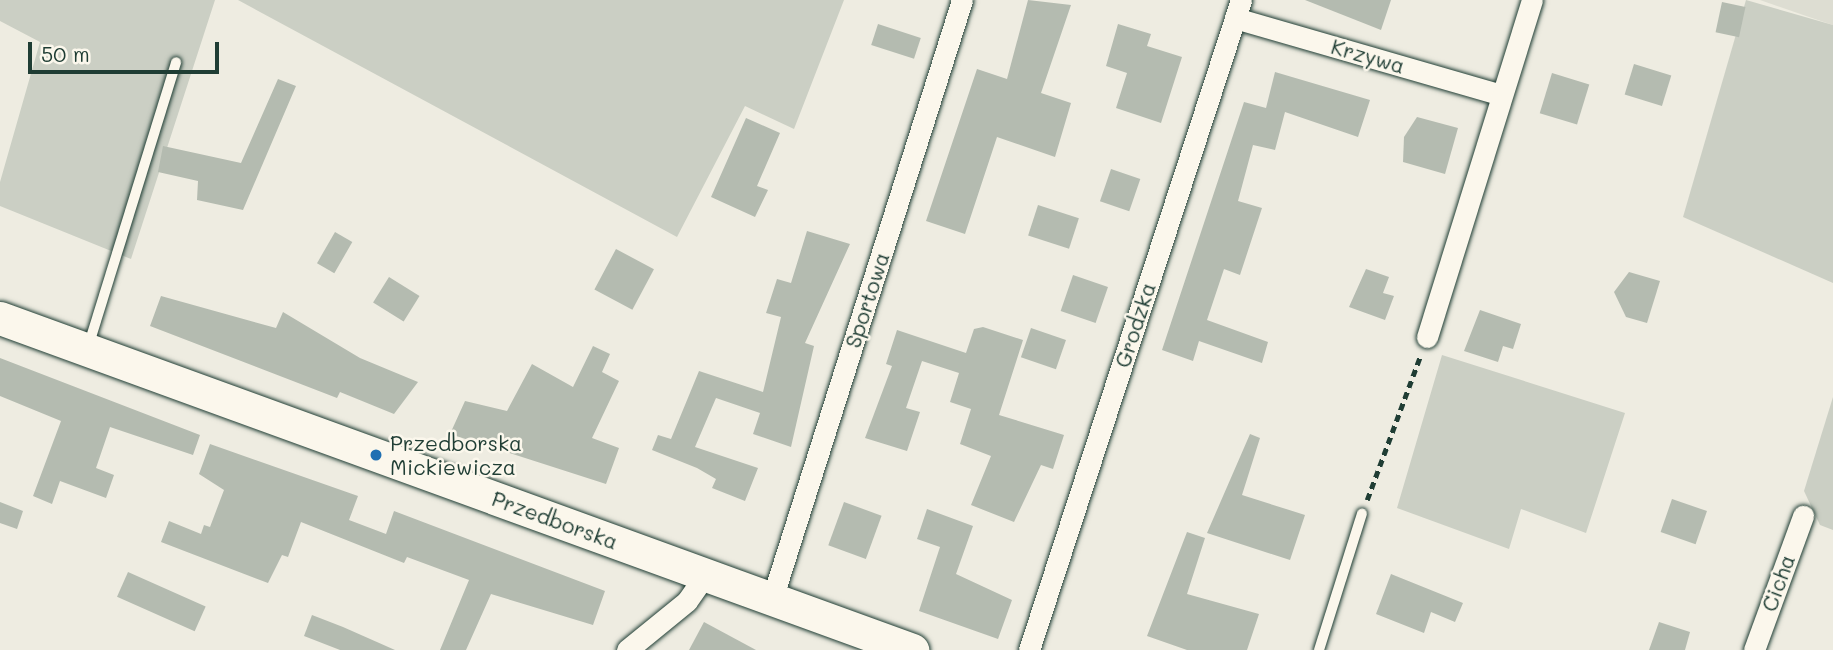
<!DOCTYPE html>
<html>
<head>
<meta charset="utf-8">
<style>
	body { margin:0 }
	#map { position:relative; width:1833px; height:650px; overflow:hidden; background:#eeece1; font-family:Mali,sans-serif }
	div>[style] { position:absolute }
	.built>* { inset:0; background:#ddddd2 }
	.green>* { inset:0; background:#cbcfc4 }
	.building>* { inset:0; background:#b4bbb0; transform-origin:0 0 }
	.path>* { height:4.5px; margin-top:-2.25px; transform-origin:0; background:repeating-linear-gradient(90deg,#1f3d34 0 7px,transparent 0 12px) }
	.roads { filter:drop-shadow(0 0 2px #1f3d34) drop-shadow(0 0 2px #1f3d34) }
	.lane>* { height:10px; margin:-5px; padding:0 5px; transform-origin:5px; border-radius:5px; background:#fbf7ec }
	.street>* { height:21px; margin:-10.5px; padding:0 10.5px; transform-origin:10.5px; border-radius:10.5px; background:#fbf7ec }
	.primary>* { height:33px; margin:-16.5px; padding:0 16.5px; transform-origin:16.5px; border-radius:16.5px; background:#fbf7ec }
	.dots>* { width:19px; height:19px; translate:-50% -50%; box-sizing:border-box; border:4px solid #fbf7ec; border-radius:50% }
	span { translate:-50% -50%; white-space:nowrap; text-align:center; line-height:1.15; -webkit-text-stroke:5px #fbf7ec; paint-order:stroke }
	.street-label { font-size:21px; color:#1f3d34 }
	.poi-label { font-size:21px; color:#1f3d34 }
	.left { translate:0 -50%; text-align:left }
	.scale { position:absolute; left:28px; top:42px; width:191px; height:32px; box-sizing:border-box; border:4px solid #1f3d34; border-top:0; padding-left:9px; font-size:21px; line-height:24px; white-space:nowrap; color:#1f3d34; -webkit-text-stroke:5px #fbf7ec; paint-order:stroke }
</style>
</head>
<body>
<div id="map">
	<div class="built">
		<div style="clip-path:polygon(1760px 0,1833px 0,1833px 25px,1812px 18px)"></div>
	</div>
	<div class="green">
		<div style="clip-path:polygon(0 0,215px 0,131px 259px,0 206px,0 182px,40px 42px,0 21px)"></div>
		<div style="clip-path:polygon(238px 0,844px 0,794px 129px,745px 106px,677px 237px)"></div>
		<div style="clip-path:polygon(1746px 0,1833px 25px,1833px 283px,1683px 217px)"></div>
		<div style="clip-path:polygon(1442px 355px,1625px 413px,1586px 533px,1521px 509px,1509px 549px,1397px 508px)"></div>
		<div style="clip-path:polygon(1833px 397px,1833px 530px,1820px 525px,1804px 491px)"></div>
	</div>
	<div class="building">
		<div style="clip-path:polygon(1028px 0,1071px 5px,1041px 93px,1071px 103px,1055px 157px,997px 137px,965px 234px,926px 221px,977px 69px,1007px 79px)"></div>
		<div style="clip-path:polygon(1305px 0,1391px 0,1381px 30px)"></div>
		<div style="left:1722px;top:2px;width:24px;height:31px;rotate:12deg"></div>
		<div style="left:878px;top:24px;width:45px;height:22px;rotate:18deg"></div>
		<div style="clip-path:polygon(1118px 24px,1151px 34px,1147px 46px,1182px 57px,1161px 123px,1116px 108px,1127px 73px,1106px 66px)"></div>
		<div style="left:1634px;top:64px;width:39px;height:32px;rotate:17deg"></div>
		<div style="clip-path:polygon(1275px 72px,1370px 100px,1358px 137px,1285px 112px,1275px 150px,1253px 145px,1238px 201px,1262px 208px,1240px 275px,1224px 269px,1207px 320px,1268px 342px,1262px 363px,1199px 341px,1193px 361px,1162px 350px,1244px 102px,1266px 108px)"></div>
		<div style="left:1552px;top:73px;width:39px;height:42px;rotate:17deg"></div>
		<div style="clip-path:polygon(278px 79px,296px 86px,243px 210px,197px 200px,198px 181px,158px 172px,163px 146px,241px 163px)"></div>
		<div style="clip-path:polygon(1417px 117px,1458px 128px,1445px 174px,1403px 162px,1404px 137px)"></div>
		<div style="clip-path:polygon(746px 118px,780px 133px,757px 186px,768px 190px,755px 217px,711px 197px)"></div>
		<div style="left:1111px;top:169px;width:31px;height:34px;rotate:19deg"></div>
		<div style="left:1038px;top:205px;width:43px;height:32px;rotate:18deg"></div>
		<div style="clip-path:polygon(807px 231px,850px 244px,805px 343px,814px 346px,791px 447px,753px 434px,760px 413px,716px 398px,695px 447px,758px 468px,745px 501px,712px 488px,716px 479px,697px 468px,652px 450px,658px 435px,671px 439px,699px 371px,763px 392px,781px 317px,766px 313px,777px 279px,791px 283px)"></div>
		<div style="left:335px;top:232px;width:20px;height:36px;rotate:30deg"></div>
		<div style="left:616px;top:249px;width:43px;height:46px;rotate:28deg"></div>
		<div style="clip-path:polygon(1366px 269px,1389px 277px,1383px 293px,1394px 296px,1385px 320px,1349px 307px)"></div>
		<div style="clip-path:polygon(1629px 272px,1660px 281px,1647px 323px,1626px 317px,1614px 292px)"></div>
		<div style="left:1073px;top:275px;width:37px;height:38px;rotate:19deg"></div>
		<div style="left:389px;top:277px;width:36px;height:30px;rotate:32deg"></div>
		<div style="clip-path:polygon(161px 296px,276px 328px,283px 312px,360px 358px,418px 382px,394px 414px,340px 392px,337px 398px,150px 326px)"></div>
		<div style="clip-path:polygon(1480px 310px,1521px 324px,1513px 349px,1503px 346px,1498px 362px,1464px 351px)"></div>
		<div style="clip-path:polygon(983px 327px,1023px 340px,999px 415px,1064px 435px,1053px 469px,1041px 465px,1014px 522px,971px 505px,991px 456px,960px 444px,971px 409px,950px 402px,959px 373px,922px 361px,906px 408px,920px 412px,907px 451px,865px 438px,892px 366px,886px 364px,897px 330px,966px 353px,974px 329px)"></div>
		<div style="left:1031px;top:328px;width:37px;height:31px;rotate:19deg"></div>
		<div style="clip-path:polygon(593px 346px,610px 354px,602px 372px,619px 381px,592px 438px,619px 448px,606px 484px,450px 434px,465px 401px,507px 411px,532px 364px,573px 387px)"></div>
		<div style="clip-path:polygon(0 358px,200px 435px,193px 455px,110px 427px,96px 468px,114px 475px,106px 498px,60px 481px,52px 504px,33px 496px,61px 421px,0 396px)"></div>
		<div style="clip-path:polygon(1250px 434px,1260px 438px,1242px 495px,1305px 515px,1290px 560px,1207px 533px)"></div>
		<div style="clip-path:polygon(210px 444px,358px 496px,349px 520px,386px 534px,394px 511px,605px 591px,593px 625px,491px 594px,466px 650px,440px 650px,469px 580px,407px 557px,404px 563px,301px 522px,288px 557px,282px 555px,268px 583px,161px 542px,169px 521px,201px 534px,204px 525px,210px 527px,224px 490px,199px 474px)"></div>
		<div style="left:1672px;top:499px;width:37px;height:35px;rotate:19deg"></div>
		<div style="clip-path:polygon(0 502px,23px 511px,17px 529px,0 523px)"></div>
		<div style="left:844px;top:502px;width:40px;height:46px;rotate:20deg"></div>
		<div style="clip-path:polygon(927px 509px,973px 526px,956px 574px,1012px 600px,998px 639px,919px 611px,940px 547px,917px 539px)"></div>
		<div style="clip-path:polygon(1187px 532px,1205px 538px,1187px 594px,1259px 614px,1247px 650px,1187px 650px,1147px 636px)"></div>
		<div style="left:128px;top:572px;width:85px;height:27px;rotate:24deg"></div>
		<div style="clip-path:polygon(1391px 574px,1463px 603px,1455px 622px,1431px 612px,1424px 633px,1376px 614px)"></div>
		<div style="clip-path:polygon(312px 615px,343px 627px,395px 650px,340px 650px,304px 636px)"></div>
		<div style="clip-path:polygon(704px 622px,756px 650px,689px 650px)"></div>
		<div style="clip-path:polygon(1659px 622px,1690px 632px,1685px 650px,1649px 650px)"></div>
	</div>
	<div class="path">
		<div style="left:1367px;top:500px;width:153px;rotate:-69.7deg"></div>
	</div>
	<div class="roads">
		<div class="lane">
			<div style="left:88px;top:347px;width:298px;rotate:-72.8deg"></div>
			<div style="left:1319px;top:650px;width:143px;rotate:-72.5deg"></div>
		</div>
		<div class="street">
			<div style="left:1235px;top:18px;width:277px;rotate:16.1deg"></div>
			<div style="left:1427px;top:337px;width:353px;rotate:-72.7deg"></div>
			<div style="left:772px;top:599px;width:628px;rotate:-72.4deg"></div>
			<div style="left:627px;top:650px;width:77px;rotate:-39.2deg"></div>
			<div style="left:687px;top:601px;width:33px;rotate:-55deg"></div>
			<div style="left:1029px;top:650px;width:684px;rotate:-71.94deg"></div>
			<div style="left:1754px;top:650px;width:143px;rotate:-69.9deg"></div>
		</div>
		<div class="primary">
			<div style="left:0;top:318px;width:971px;rotate:20deg"></div>
		</div>
	</div>
	<div class="dots">
		<div style="left:376px;top:455px;background:#1f6fb2"></div>
	</div>
	<div class="street-label">
		<span style="left:1368px;top:56px;rotate:16deg">Krzywa</span>
		<span style="left:867px;top:300px;rotate:-72deg">Sportowa</span>
		<span style="left:1135px;top:325px;rotate:-72deg">Grodzka</span>
		<span style="left:555px;top:520px;rotate:20deg">Przedborska</span>
		<span style="left:1778px;top:583px;rotate:-70deg">Cicha</span>
	</div>
	<div class="poi-label">
		<span class="left" style="left:390px;top:455px">Przedborska<br>Mickiewicza</span>
	</div>
	<div class="scale">50 m</div>
</div>
</body>
</html>
